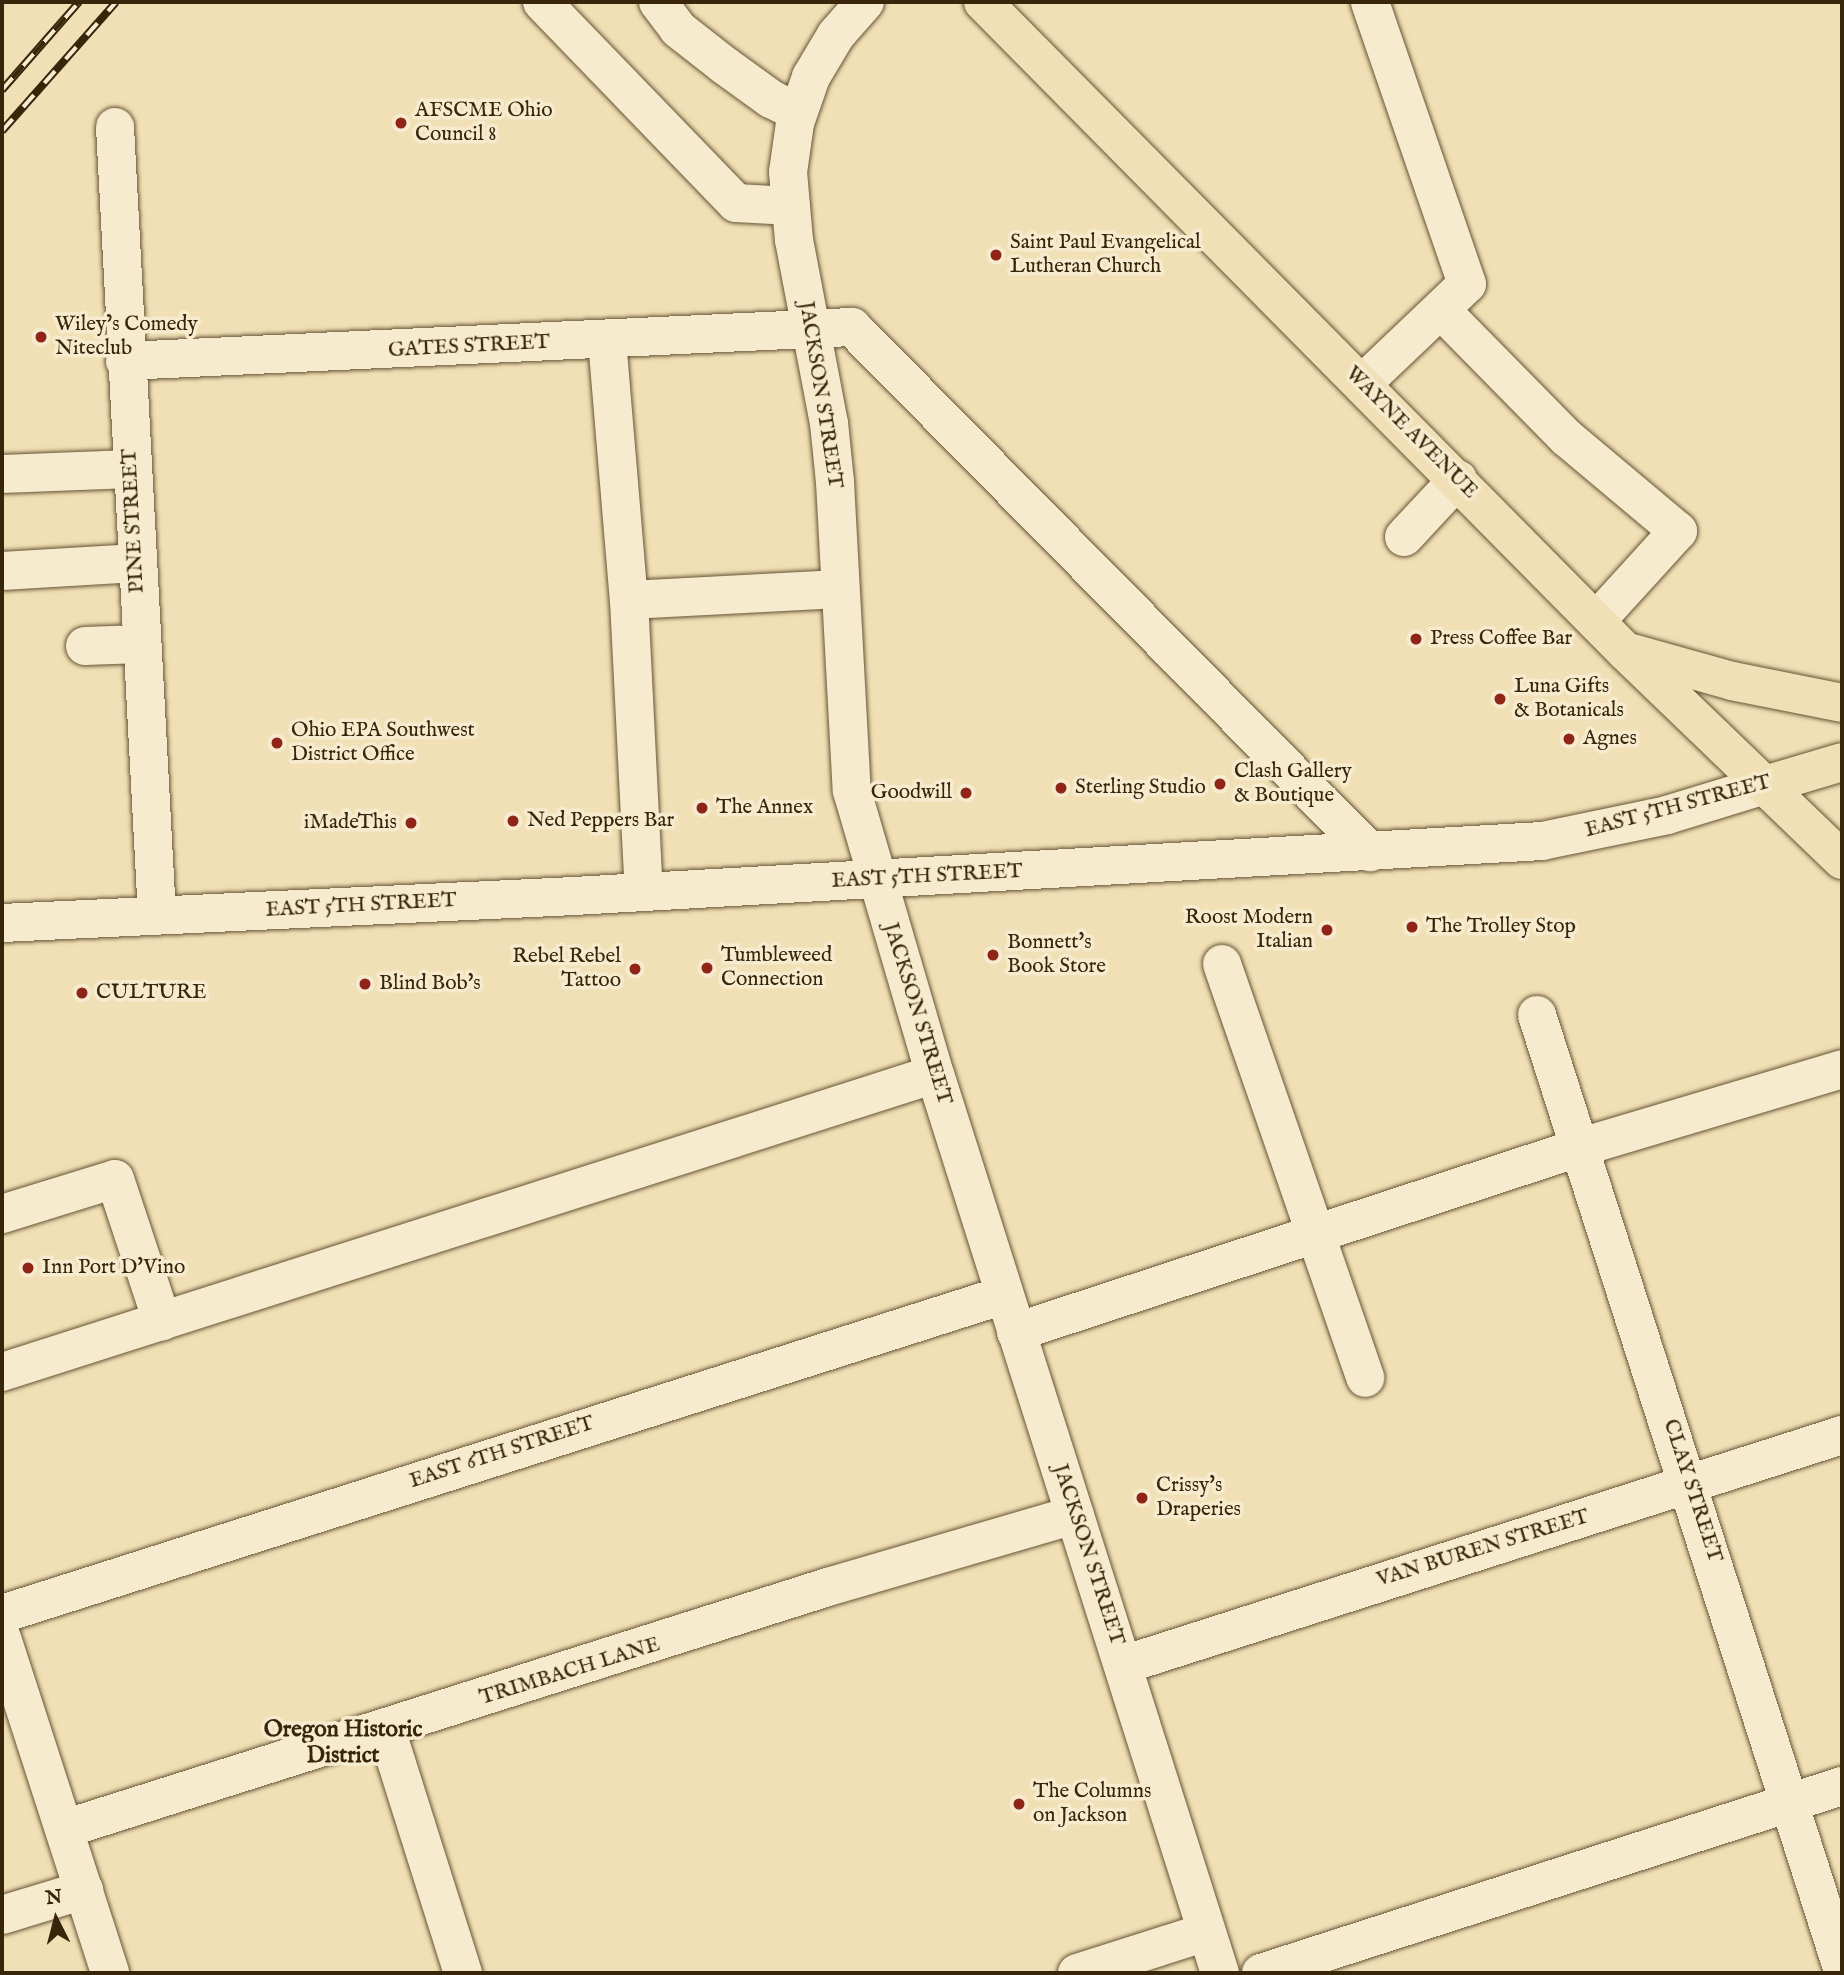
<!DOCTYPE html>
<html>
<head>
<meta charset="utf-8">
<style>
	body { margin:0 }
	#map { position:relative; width:1844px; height:1975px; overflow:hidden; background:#f1e0b5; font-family:"IM FELL English",serif }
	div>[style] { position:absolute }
	.roads { filter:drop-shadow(0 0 2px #665435) drop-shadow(0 0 2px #665435) }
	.minor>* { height:38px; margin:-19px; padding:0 19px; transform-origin:19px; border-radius:19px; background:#f6ebcf }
	.major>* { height:38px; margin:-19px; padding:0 19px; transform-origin:19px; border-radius:19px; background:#f1e0b5 }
	.rail>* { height:8px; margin-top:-4px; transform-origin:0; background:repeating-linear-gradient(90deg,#f6ebcf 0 16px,#38250a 0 32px); box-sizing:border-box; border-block:2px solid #38250a }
	.dots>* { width:19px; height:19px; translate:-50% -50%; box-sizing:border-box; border:4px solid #f6ebcf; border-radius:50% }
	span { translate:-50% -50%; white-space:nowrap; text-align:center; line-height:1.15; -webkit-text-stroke:7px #f6ebcf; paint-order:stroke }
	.poi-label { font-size:21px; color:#38250a }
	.left { translate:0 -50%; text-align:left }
	.right { translate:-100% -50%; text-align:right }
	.street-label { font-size:21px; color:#38250a }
	.neighbourhood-label { font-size:23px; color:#38250a; font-weight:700 }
	.frame { position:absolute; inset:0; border:4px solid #38250a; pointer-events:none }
	.north { position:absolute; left:21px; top:1884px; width:70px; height:70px; -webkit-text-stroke:5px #f6ebcf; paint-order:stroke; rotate:354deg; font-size:19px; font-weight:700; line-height:28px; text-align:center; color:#38250a }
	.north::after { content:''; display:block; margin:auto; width:24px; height:32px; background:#38250a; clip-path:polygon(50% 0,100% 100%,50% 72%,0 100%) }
</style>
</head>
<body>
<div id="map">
	<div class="roads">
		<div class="minor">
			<div style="left:542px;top:2px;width:279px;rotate:46deg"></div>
			<div style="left:736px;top:203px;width:55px;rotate:3.1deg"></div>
			<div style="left:658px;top:2px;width:34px;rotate:53deg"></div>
			<div style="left:678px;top:29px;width:58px;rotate:38deg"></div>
			<div style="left:724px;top:65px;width:58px;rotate:35.9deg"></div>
			<div style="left:771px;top:99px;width:30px;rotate:26deg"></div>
			<div style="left:865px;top:2px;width:44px;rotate:131.3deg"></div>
			<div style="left:836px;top:35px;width:49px;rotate:120.8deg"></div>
			<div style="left:811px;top:77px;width:49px;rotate:109.2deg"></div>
			<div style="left:795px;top:123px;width:49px;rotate:98.1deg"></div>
			<div style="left:788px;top:172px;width:68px;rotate:85deg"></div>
			<div style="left:794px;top:240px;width:186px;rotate:79.2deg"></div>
			<div style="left:829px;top:423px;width:59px;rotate:84.2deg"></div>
			<div style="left:835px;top:482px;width:309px;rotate:86.9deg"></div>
			<div style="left:852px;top:791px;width:295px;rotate:73.7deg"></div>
			<div style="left:935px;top:1074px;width:943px;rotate:72.41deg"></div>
			<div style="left:115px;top:127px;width:789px;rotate:86.95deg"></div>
			<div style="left:1442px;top:311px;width:178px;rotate:45.5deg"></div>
			<div style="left:1567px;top:438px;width:145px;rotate:40deg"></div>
			<div style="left:1678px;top:531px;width:122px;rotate:132.3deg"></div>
			<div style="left:607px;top:340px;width:261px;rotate:85.2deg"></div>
			<div style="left:629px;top:600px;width:292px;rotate:87.1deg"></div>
			<div style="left:125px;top:361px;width:728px;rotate:-2.68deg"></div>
			<div style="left:852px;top:327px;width:738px;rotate:45.38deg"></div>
			<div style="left:1362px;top:384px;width:145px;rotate:-43.6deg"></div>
			<div style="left:1467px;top:284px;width:298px;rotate:-109deg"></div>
			<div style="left:2px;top:474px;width:129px;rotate:-2.2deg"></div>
			<div style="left:1404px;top:537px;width:79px;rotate:-47deg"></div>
			<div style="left:2px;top:571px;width:135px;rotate:-3.4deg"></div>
			<div style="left:629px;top:600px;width:211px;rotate:-3deg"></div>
			<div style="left:85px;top:646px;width:56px;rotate:-2deg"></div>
			<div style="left:2px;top:923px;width:573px;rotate:-2.7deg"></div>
			<div style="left:574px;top:896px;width:970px;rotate:-3.25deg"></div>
			<div style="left:1542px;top:841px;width:128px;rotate:-11.7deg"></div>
			<div style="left:1667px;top:815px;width:102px;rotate:-17deg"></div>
			<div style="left:1222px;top:964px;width:438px;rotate:70.9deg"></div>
			<div style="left:1537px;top:1015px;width:1001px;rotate:72.25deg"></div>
			<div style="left:2px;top:1214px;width:118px;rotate:-17.2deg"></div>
			<div style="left:115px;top:1179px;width:150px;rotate:71.7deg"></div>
			<div style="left:1016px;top:1332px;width:595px;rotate:-18.13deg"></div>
			<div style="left:1581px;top:1147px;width:272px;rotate:-16.6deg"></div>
			<div style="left:2px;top:1372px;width:979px;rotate:-17.71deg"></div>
			<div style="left:2px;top:1614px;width:1052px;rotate:-17.66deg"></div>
			<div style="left:2px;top:1638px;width:352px;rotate:72.1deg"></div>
			<div style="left:1123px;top:1665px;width:755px;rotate:-17.74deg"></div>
			<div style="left:386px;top:1729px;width:256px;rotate:72.5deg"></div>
			<div style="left:64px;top:1829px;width:801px;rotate:-17.58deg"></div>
			<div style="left:828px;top:1587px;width:257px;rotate:-16.3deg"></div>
			<div style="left:2px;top:1915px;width:86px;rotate:-17deg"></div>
			<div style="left:1077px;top:1973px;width:135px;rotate:-17.6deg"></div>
			<div style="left:1261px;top:1973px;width:610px;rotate:-17.84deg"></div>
		</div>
		<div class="major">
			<div style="left:983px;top:2px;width:914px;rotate:45.31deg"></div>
			<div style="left:1626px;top:652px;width:300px;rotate:43.9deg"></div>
			<div style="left:1632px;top:653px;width:104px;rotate:15.6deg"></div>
			<div style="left:1732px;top:681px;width:112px;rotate:11.3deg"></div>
			<div style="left:1765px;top:785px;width:80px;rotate:-16.6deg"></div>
		</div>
	</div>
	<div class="rail">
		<div style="left:2px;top:90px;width:117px;rotate:-48.8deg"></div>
		<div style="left:2px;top:131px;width:172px;rotate:-48.5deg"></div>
	</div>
	<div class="dots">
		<div style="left:401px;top:123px;background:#8f2418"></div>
		<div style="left:996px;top:255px;background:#8f2418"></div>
		<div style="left:41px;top:337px;background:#8f2418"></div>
		<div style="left:1416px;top:639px;background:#8f2418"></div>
		<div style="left:1500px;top:699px;background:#8f2418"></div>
		<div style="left:1569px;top:739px;background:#8f2418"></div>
		<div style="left:277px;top:743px;background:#8f2418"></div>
		<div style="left:1220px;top:784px;background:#8f2418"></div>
		<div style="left:1061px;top:788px;background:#8f2418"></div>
		<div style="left:966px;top:793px;background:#8f2418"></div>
		<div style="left:702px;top:808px;background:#8f2418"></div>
		<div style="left:513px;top:821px;background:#8f2418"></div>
		<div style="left:411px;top:823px;background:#8f2418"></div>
		<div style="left:1412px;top:927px;background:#8f2418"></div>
		<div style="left:1327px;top:930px;background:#8f2418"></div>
		<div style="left:993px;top:955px;background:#8f2418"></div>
		<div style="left:707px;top:968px;background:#8f2418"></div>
		<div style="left:635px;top:969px;background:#8f2418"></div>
		<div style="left:365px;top:984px;background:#8f2418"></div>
		<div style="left:82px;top:993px;background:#8f2418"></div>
		<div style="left:28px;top:1268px;background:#8f2418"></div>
		<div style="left:1142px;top:1498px;background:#8f2418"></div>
		<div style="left:1019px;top:1804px;background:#8f2418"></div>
	</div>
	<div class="poi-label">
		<span class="left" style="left:415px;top:123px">AFSCME Ohio<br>Council 8</span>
		<span class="left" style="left:1010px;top:255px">Saint Paul Evangelical<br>Lutheran Church</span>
		<span class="left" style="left:55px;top:337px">Wiley’s Comedy<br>Niteclub</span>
		<span class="left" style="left:1430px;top:639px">Press Coffee Bar</span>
		<span class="left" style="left:1514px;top:699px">Luna Gifts<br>&amp; Botanicals</span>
		<span class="left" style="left:291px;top:743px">Ohio EPA Southwest<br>District Office</span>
		<span class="left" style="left:1583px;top:739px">Agnes</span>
		<span class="left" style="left:1234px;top:784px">Clash Gallery<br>&amp; Boutique</span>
		<span class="left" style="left:1075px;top:788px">Sterling Studio</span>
		<span class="right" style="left:952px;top:793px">Goodwill</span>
		<span class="left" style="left:716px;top:808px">The Annex</span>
		<span class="left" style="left:527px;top:821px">Ned Peppers Bar</span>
		<span class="right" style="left:397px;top:823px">iMadeThis</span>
		<span class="right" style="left:1313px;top:930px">Roost Modern<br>Italian</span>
		<span class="left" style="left:1426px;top:927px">The Trolley Stop</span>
		<span class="left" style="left:1007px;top:955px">Bonnett's<br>Book Store</span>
		<span class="left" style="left:721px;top:968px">Tumbleweed<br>Connection</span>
		<span class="right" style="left:621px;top:969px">Rebel Rebel<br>Tattoo</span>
		<span class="left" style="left:379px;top:984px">Blind Bob's</span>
		<span class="left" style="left:96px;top:993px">CULTURE</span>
		<span class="left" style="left:42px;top:1268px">Inn Port D'Vino</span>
		<span class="left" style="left:1156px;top:1498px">Crissy's<br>Draperies</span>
		<span class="left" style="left:1033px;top:1804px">The Columns<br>on Jackson</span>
	</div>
	<div class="street-label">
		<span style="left:469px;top:347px;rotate:-3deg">GATES STREET</span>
		<span style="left:820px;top:395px;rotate:81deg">JACKSON STREET</span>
		<span style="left:1411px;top:433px;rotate:45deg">WAYNE AVENUE</span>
		<span style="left:134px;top:521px;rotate:-93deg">PINE STREET</span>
		<span style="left:1678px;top:807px;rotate:-15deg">EAST 5TH STREET</span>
		<span style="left:927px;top:877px;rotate:-3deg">EAST 5TH STREET</span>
		<span style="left:361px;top:906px;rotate:-3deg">EAST 5TH STREET</span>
		<span style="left:917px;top:1014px;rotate:73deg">JACKSON STREET</span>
		<span style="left:502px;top:1453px;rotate:-18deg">EAST 6TH STREET</span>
		<span style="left:1692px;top:1491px;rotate:72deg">CLAY STREET</span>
		<span style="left:1483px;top:1549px;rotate:-17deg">VAN BUREN STREET</span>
		<span style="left:1088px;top:1555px;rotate:72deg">JACKSON STREET</span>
		<span style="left:570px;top:1672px;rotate:-17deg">TRIMBACH LANE</span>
	</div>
	<div class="neighbourhood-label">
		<span style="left:343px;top:1743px">Oregon Historic<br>District</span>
	</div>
	<div class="frame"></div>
	<div class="north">N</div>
</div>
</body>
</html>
